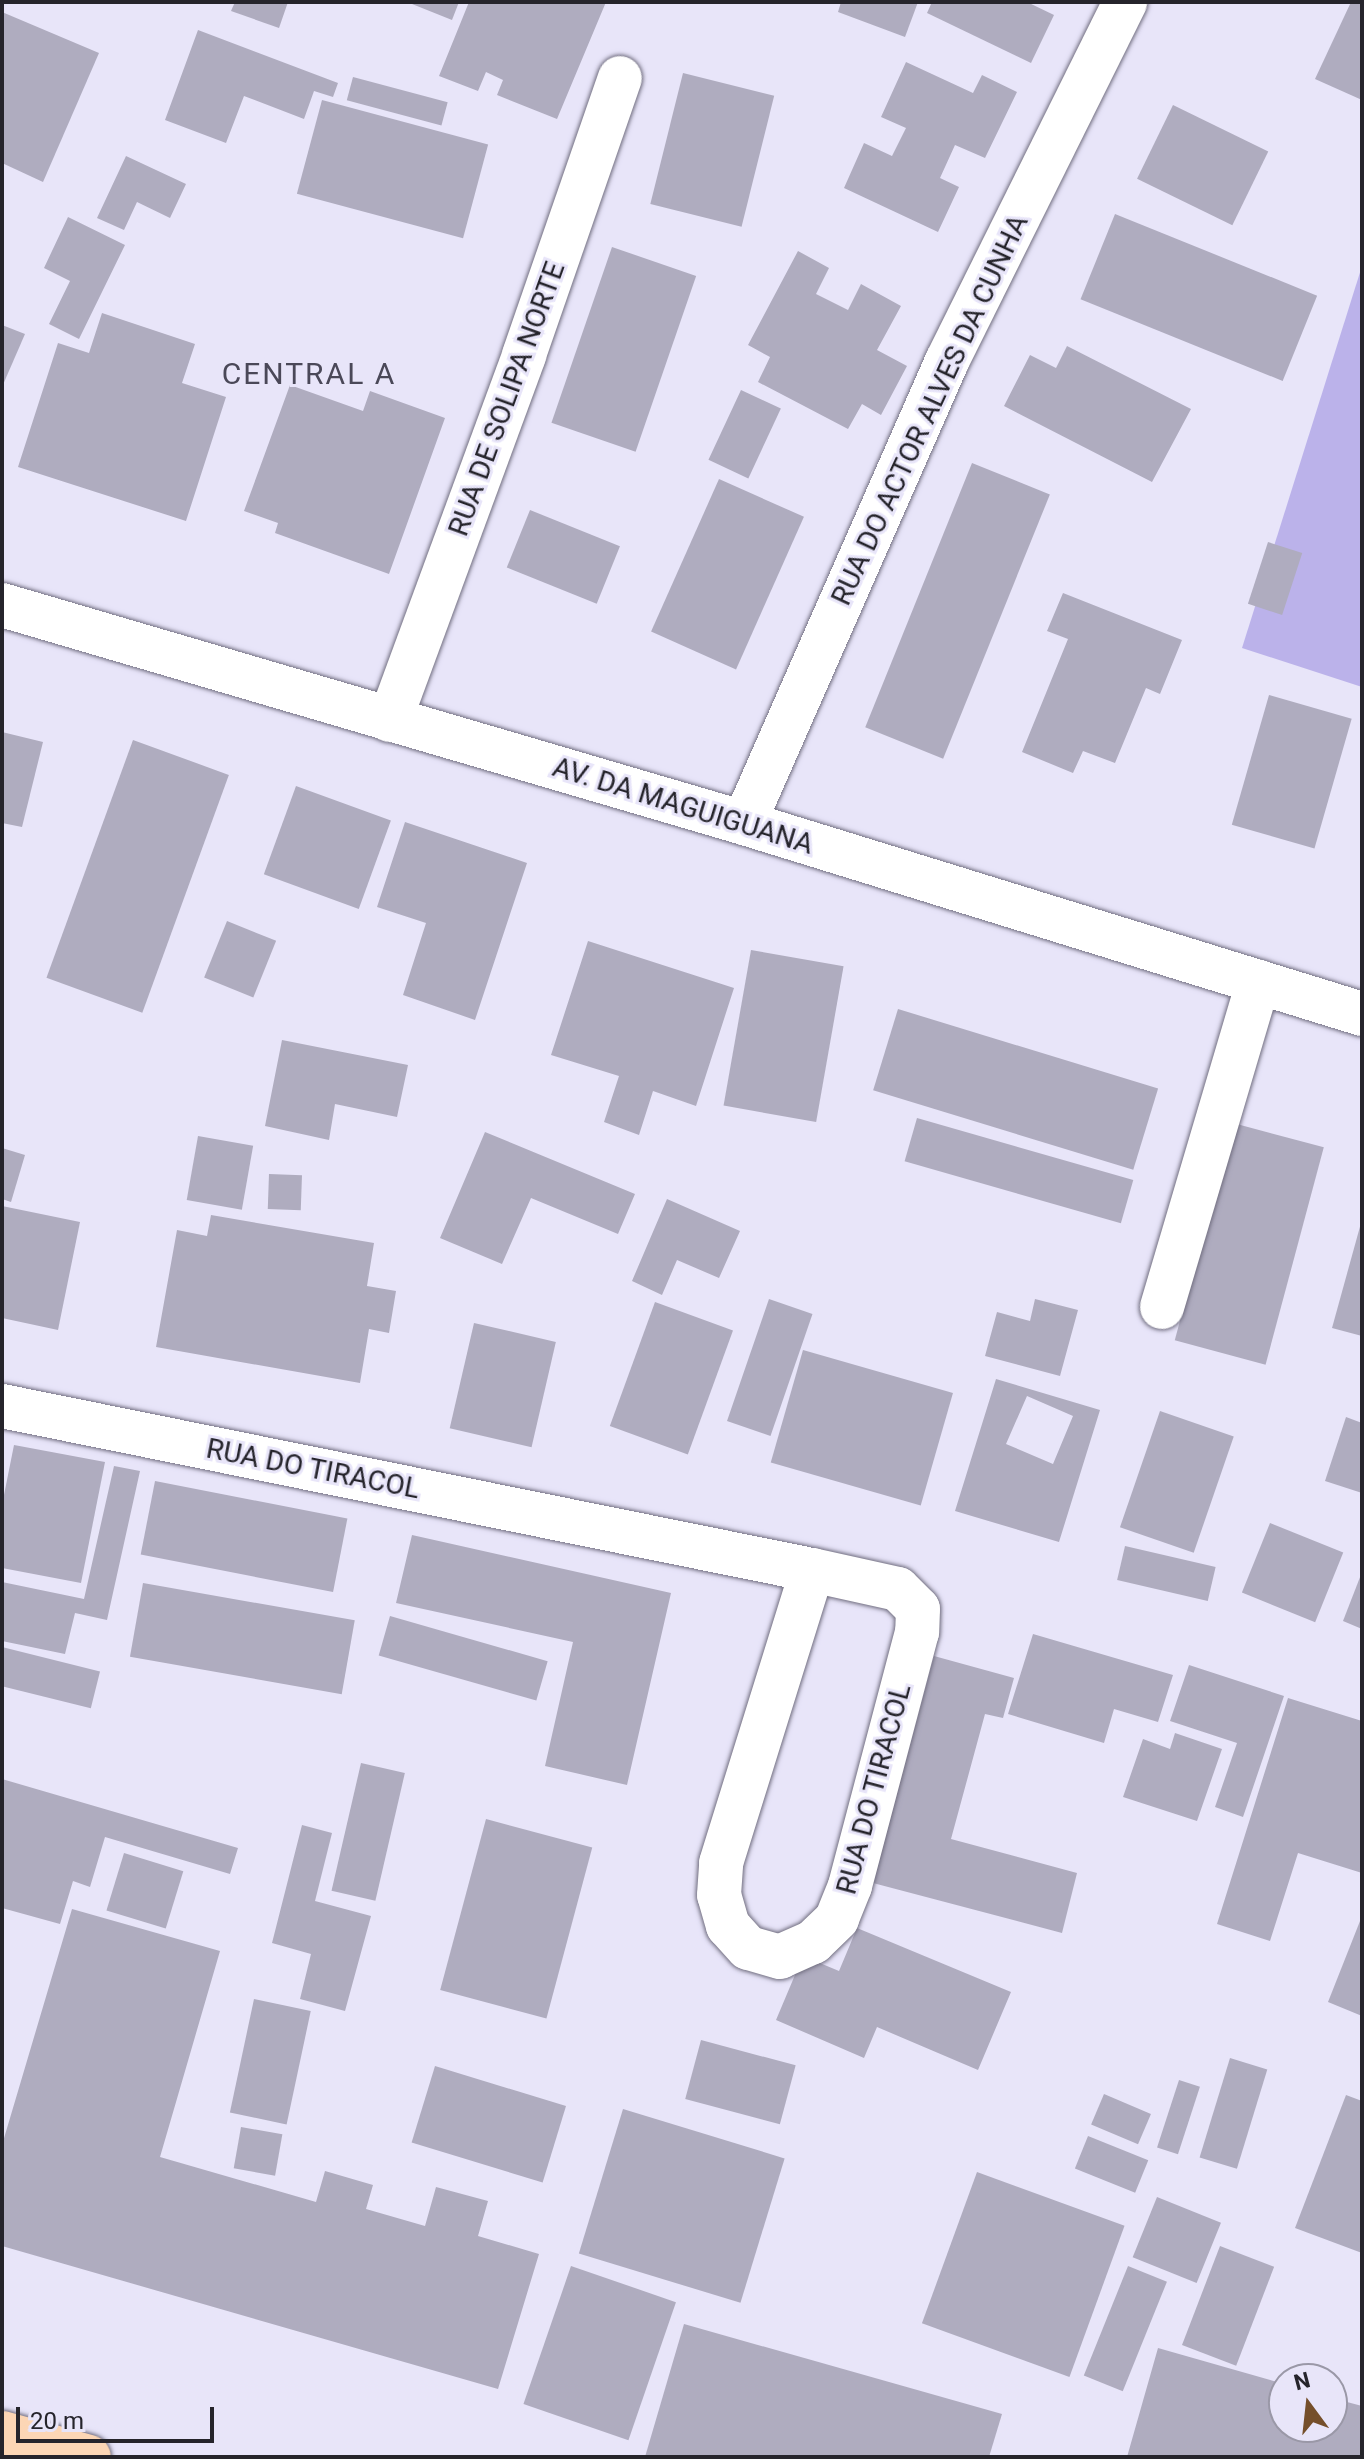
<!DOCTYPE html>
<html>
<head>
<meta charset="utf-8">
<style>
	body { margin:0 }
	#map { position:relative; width:1364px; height:2459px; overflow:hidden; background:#e8e5f9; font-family:Roboto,sans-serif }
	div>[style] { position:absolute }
	.green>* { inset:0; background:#bbb2ea }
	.building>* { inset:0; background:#afacbf; transform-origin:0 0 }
	.roads { filter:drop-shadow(0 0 2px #716e80) drop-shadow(0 0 2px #716e80) }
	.minor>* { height:44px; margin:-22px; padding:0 22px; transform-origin:22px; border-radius:22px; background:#fff }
	.major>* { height:44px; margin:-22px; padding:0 22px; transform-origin:22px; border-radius:22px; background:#fcd6b5 }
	span { translate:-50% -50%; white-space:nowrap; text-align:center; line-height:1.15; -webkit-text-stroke:6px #e8e5f9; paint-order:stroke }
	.street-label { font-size:28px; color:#25242b }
	.neighbourhood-label { font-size:30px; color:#4a4858; letter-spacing:2px }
	.frame { position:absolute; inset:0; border:4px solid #25242b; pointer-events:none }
	.north { position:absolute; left:1268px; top:2363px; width:80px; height:80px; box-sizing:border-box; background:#e8e5f9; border:2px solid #9a98a7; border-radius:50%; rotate:345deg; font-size:22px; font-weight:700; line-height:32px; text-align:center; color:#25242b }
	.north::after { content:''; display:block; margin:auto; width:28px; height:36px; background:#754f2b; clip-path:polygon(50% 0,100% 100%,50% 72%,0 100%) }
	.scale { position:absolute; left:16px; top:2407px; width:198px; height:36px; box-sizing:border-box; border:4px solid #25242b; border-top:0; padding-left:10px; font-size:24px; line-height:28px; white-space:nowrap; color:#25242b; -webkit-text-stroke:6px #e8e5f9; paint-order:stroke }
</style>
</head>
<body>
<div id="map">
	<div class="green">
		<div style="clip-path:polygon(1362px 266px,1362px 687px,1242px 648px)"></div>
	</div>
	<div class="building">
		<div style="clip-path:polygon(235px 2px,288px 2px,279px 28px,231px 11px)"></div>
		<div style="clip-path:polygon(407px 2px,459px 2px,452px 20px)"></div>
		<div style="clip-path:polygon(469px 2px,606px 2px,557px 119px,497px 95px,503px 80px,486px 72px,478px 91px,439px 76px)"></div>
		<div style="clip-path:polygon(841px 2px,918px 2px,905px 37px,838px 12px)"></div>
		<div style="clip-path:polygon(932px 2px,1027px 2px,1054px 15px,1031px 63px,927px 13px)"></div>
		<div style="clip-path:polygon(1351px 2px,1362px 2px,1362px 100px,1315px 79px)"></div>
		<div style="clip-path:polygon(2px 12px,99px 53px,43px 182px,2px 163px)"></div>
		<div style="clip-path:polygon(198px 30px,338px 83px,333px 97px,314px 91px,304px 119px,244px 96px,226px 143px,165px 120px)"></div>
		<div style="clip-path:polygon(906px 62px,973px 93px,982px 75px,1017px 92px,985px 158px,955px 145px,940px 178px,959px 187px,938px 232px,844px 188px,864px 143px,892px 156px,906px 128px,881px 117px)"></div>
		<div style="left:683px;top:73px;width:94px;height:135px;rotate:14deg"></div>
		<div style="left:353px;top:77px;width:98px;height:24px;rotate:15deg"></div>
		<div style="left:322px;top:100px;width:172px;height:97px;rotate:15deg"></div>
		<div style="left:1173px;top:105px;width:106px;height:82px;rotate:26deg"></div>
		<div style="clip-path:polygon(126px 156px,186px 184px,170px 218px,137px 202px,124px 230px,97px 218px)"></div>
		<div style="left:1115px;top:214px;width:218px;height:92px;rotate:22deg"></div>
		<div style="clip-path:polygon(68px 217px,125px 245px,79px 339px,49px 324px,70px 281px,44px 268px)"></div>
		<div style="left:612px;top:247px;width:89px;height:186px;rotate:19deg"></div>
		<div style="clip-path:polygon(798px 251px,829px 268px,816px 294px,848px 310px,861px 284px,901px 306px,877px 350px,907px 366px,881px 415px,862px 404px,848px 429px,758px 382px,770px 357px,748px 345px)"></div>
		<div style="clip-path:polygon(102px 313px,195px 344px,182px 383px,226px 397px,186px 521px,18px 467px,58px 343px,89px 353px)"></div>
		<div style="clip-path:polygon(2px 325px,25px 334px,2px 387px)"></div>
		<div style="clip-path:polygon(1067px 346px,1191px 409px,1152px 482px,1004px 406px,1030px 355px,1056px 368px)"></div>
		<div style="clip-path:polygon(290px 385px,363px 411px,370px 391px,445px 418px,389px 574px,275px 533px,278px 523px,244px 511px)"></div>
		<div style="left:741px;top:390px;width:44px;height:77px;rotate:25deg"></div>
		<div style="left:972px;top:463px;width:84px;height:285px;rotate:22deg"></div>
		<div style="left:719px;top:479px;width:93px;height:167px;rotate:24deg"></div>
		<div style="left:530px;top:510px;width:97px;height:62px;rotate:22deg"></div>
		<div style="left:1268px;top:542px;width:36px;height:65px;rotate:18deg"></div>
		<div style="clip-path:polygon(1063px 593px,1182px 640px,1160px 694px,1146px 688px,1115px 763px,1083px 751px,1073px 773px,1022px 752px,1068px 639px,1047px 631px)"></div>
		<div style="left:1269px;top:695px;width:86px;height:135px;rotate:16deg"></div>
		<div style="clip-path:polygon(2px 732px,43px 742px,22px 827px,2px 823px)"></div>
		<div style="left:133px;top:740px;width:102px;height:253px;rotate:20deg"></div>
		<div style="left:296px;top:786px;width:101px;height:94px;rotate:20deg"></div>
		<div style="clip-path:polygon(405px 822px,527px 863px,475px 1020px,403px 995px,426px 923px,377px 907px)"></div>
		<div style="left:227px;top:921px;width:53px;height:61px;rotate:22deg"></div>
		<div style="clip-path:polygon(588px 941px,734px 988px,696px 1106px,653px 1091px,639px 1135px,604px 1122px,619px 1076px,551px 1055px)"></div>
		<div style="left:751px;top:950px;width:94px;height:158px;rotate:10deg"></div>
		<div style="left:898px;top:1009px;width:272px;height:85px;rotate:17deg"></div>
		<div style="clip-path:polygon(282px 1040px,408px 1065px,397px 1117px,335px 1104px,329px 1140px,265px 1126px)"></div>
		<div style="left:917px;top:1118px;width:225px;height:45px;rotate:16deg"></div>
		<div style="left:1233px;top:1123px;width:94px;height:225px;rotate:15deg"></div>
		<div style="clip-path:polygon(485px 1132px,635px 1194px,618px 1234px,531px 1198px,502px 1264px,440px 1238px)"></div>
		<div style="left:198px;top:1136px;width:56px;height:65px;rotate:10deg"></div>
		<div style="clip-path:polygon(2px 1148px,25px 1155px,11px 1202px,2px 1199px)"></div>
		<div style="left:269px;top:1174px;width:33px;height:35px;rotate:2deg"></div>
		<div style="clip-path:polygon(667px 1199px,740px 1231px,719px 1278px,677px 1260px,662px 1295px,632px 1281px)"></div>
		<div style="clip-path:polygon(2px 1206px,80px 1222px,58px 1330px,2px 1318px)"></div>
		<div style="clip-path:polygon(211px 1215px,374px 1243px,367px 1286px,396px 1291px,389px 1333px,369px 1329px,360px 1383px,156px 1347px,177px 1230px,207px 1236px)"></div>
		<div style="clip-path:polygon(1361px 1223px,1362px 1223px,1362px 1336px,1332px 1328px)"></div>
		<div style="left:769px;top:1299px;width:46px;height:129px;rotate:19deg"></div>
		<div style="clip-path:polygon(1035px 1299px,1078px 1310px,1060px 1376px,985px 1356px,997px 1312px,1030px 1321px)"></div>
		<div style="left:655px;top:1302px;width:83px;height:132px;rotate:20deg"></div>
		<div style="left:474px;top:1323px;width:84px;height:108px;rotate:13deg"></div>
		<div style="left:803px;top:1350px;width:156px;height:117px;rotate:16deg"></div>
		<div style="clip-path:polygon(evenodd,996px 1379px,1100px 1410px,1059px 1542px,955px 1511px,996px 1379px,1027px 1396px,1073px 1416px,1053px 1464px,1006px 1444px,1027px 1396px)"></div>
		<div style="left:1160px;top:1411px;width:78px;height:123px;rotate:19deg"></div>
		<div style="clip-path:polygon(1346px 1417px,1362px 1423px,1362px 1493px,1325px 1481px)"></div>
		<div style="clip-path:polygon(14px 1445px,105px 1462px,81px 1583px,2px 1568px,2px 1505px)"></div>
		<div style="clip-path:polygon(114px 1466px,140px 1471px,107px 1620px,75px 1613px,65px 1654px,2px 1641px,2px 1582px,84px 1599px)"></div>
		<div style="left:155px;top:1481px;width:196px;height:75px;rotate:11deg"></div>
		<div style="left:1270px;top:1523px;width:79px;height:75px;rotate:22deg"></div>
		<div style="clip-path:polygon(412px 1535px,671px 1593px,627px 1785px,545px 1766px,573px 1642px,396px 1603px)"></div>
		<div style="left:1125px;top:1546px;width:93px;height:35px;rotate:13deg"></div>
		<div style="clip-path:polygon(1362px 1572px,1362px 1629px,1343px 1621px)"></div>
		<div style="left:143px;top:1583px;width:215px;height:75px;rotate:10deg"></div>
		<div style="left:390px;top:1616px;width:164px;height:41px;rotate:16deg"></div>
		<div style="clip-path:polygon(1033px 1634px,1173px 1675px,1158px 1722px,1114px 1709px,1104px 1743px,1008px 1714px)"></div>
		<div style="left:2px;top:1647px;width:101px;height:38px;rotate:14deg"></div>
		<div style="clip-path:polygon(934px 1656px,1014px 1678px,1003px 1718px,985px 1714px,951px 1839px,1077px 1873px,1062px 1933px,873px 1883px)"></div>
		<div style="clip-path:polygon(1189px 1665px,1284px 1696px,1243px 1817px,1215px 1807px,1237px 1743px,1170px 1721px)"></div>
		<div style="clip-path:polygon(1288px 1698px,1362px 1721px,1362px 1873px,1298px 1853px,1270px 1941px,1217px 1924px)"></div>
		<div style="clip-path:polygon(1175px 1733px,1222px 1749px,1197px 1821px,1123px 1797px,1143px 1739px,1170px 1749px)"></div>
		<div style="left:361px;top:1763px;width:45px;height:131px;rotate:13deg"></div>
		<div style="clip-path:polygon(2px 1779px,238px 1848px,230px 1874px,105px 1837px,90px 1887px,73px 1881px,60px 1924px,2px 1908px)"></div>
		<div style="left:486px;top:1819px;width:110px;height:177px;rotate:15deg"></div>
		<div style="clip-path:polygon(302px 1825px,332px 1833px,315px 1901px,371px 1916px,345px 2011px,300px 1999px,311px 1954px,272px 1943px)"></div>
		<div style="left:124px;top:1853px;width:62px;height:60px;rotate:17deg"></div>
		<div style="clip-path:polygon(72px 1909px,220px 1951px,160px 2157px,316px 2202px,325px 2171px,373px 2185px,366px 2209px,425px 2226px,436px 2187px,488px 2201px,478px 2236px,539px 2254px,498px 2389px,2px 2246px,2px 2145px)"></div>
		<div style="clip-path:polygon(1362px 1916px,1362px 2016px,1328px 2002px)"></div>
		<div style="clip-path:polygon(857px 1928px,1011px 1992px,978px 2070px,877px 2027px,864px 2058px,776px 2020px,803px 1956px,839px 1971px)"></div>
		<div style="left:254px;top:1999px;width:58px;height:116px;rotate:12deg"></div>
		<div style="left:701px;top:2040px;width:98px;height:61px;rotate:15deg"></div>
		<div style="left:1230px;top:2058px;width:39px;height:104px;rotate:17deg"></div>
		<div style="left:435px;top:2066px;width:137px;height:80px;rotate:17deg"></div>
		<div style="left:1179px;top:2080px;width:22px;height:71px;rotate:18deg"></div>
		<div style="left:1104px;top:2094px;width:51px;height:33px;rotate:23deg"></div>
		<div style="clip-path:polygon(1346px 2095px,1362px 2101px,1362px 2253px,1295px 2228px)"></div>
		<div style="left:623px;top:2109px;width:169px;height:151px;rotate:17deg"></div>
		<div style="left:241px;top:2127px;width:42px;height:42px;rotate:10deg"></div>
		<div style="left:1088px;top:2136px;width:65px;height:35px;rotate:22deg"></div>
		<div style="left:977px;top:2172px;width:157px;height:161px;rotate:20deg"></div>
		<div style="left:1157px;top:2197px;width:69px;height:65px;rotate:22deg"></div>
		<div style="left:1220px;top:2246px;width:58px;height:106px;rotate:21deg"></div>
		<div style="left:571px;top:2266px;width:111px;height:146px;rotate:19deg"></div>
		<div style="left:1128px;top:2266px;width:42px;height:118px;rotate:22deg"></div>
		<div style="clip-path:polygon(684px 2324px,1002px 2414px,989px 2457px,645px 2457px)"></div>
		<div style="clip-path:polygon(1158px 2348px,1284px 2384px,1284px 2427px,1332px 2427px,1332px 2398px,1362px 2406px,1362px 2457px,1127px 2457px)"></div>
	</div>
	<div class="roads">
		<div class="minor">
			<div style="left:2px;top:605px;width:773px;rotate:16.37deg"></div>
			<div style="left:744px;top:823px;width:647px;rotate:17.17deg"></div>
			<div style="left:390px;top:720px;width:389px;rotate:-69.8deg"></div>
			<div style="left:524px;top:355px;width:293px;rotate:-70.9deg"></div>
			<div style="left:744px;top:823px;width:505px;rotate:-66.28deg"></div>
			<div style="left:947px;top:361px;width:401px;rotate:-63.6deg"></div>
			<div style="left:1162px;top:1307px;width:339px;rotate:-73.5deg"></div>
			<div style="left:2px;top:1406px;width:826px;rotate:11.45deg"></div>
			<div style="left:812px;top:1570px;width:88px;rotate:12.5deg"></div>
			<div style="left:898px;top:1589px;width:28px;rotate:45deg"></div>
			<div style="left:918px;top:1609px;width:23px;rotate:92deg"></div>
			<div style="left:917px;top:1632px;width:263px;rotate:104.8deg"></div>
			<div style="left:850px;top:1886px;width:35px;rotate:112deg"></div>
			<div style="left:837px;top:1919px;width:33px;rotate:136deg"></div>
			<div style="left:813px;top:1942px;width:36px;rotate:156deg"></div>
			<div style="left:780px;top:1957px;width:33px;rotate:-164deg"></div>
			<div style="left:748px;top:1948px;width:30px;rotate:-132deg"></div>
			<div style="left:728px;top:1926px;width:32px;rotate:-106deg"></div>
			<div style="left:719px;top:1895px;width:32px;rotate:-86deg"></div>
			<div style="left:721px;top:1863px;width:307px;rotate:-72.7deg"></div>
		</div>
		<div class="major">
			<div style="left:2px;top:2433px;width:90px;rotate:15.4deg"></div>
		</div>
	</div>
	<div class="street-label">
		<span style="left:507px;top:399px;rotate:-70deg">RUA DE SOLIPA NORTE</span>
		<span style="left:930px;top:410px;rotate:-65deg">RUA DO ACTOR ALVES DA CUNHA</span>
		<span style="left:683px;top:806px;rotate:17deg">AV. DA MAGUIGUANA</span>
		<span style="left:313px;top:1469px;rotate:11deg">RUA DO TIRACOL</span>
		<span style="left:874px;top:1789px;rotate:-75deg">RUA DO TIRACOL</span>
	</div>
	<div class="neighbourhood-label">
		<span style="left:309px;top:374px">CENTRAL A</span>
	</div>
	<div class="frame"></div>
	<div class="north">N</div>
	<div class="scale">20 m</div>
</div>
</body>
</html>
